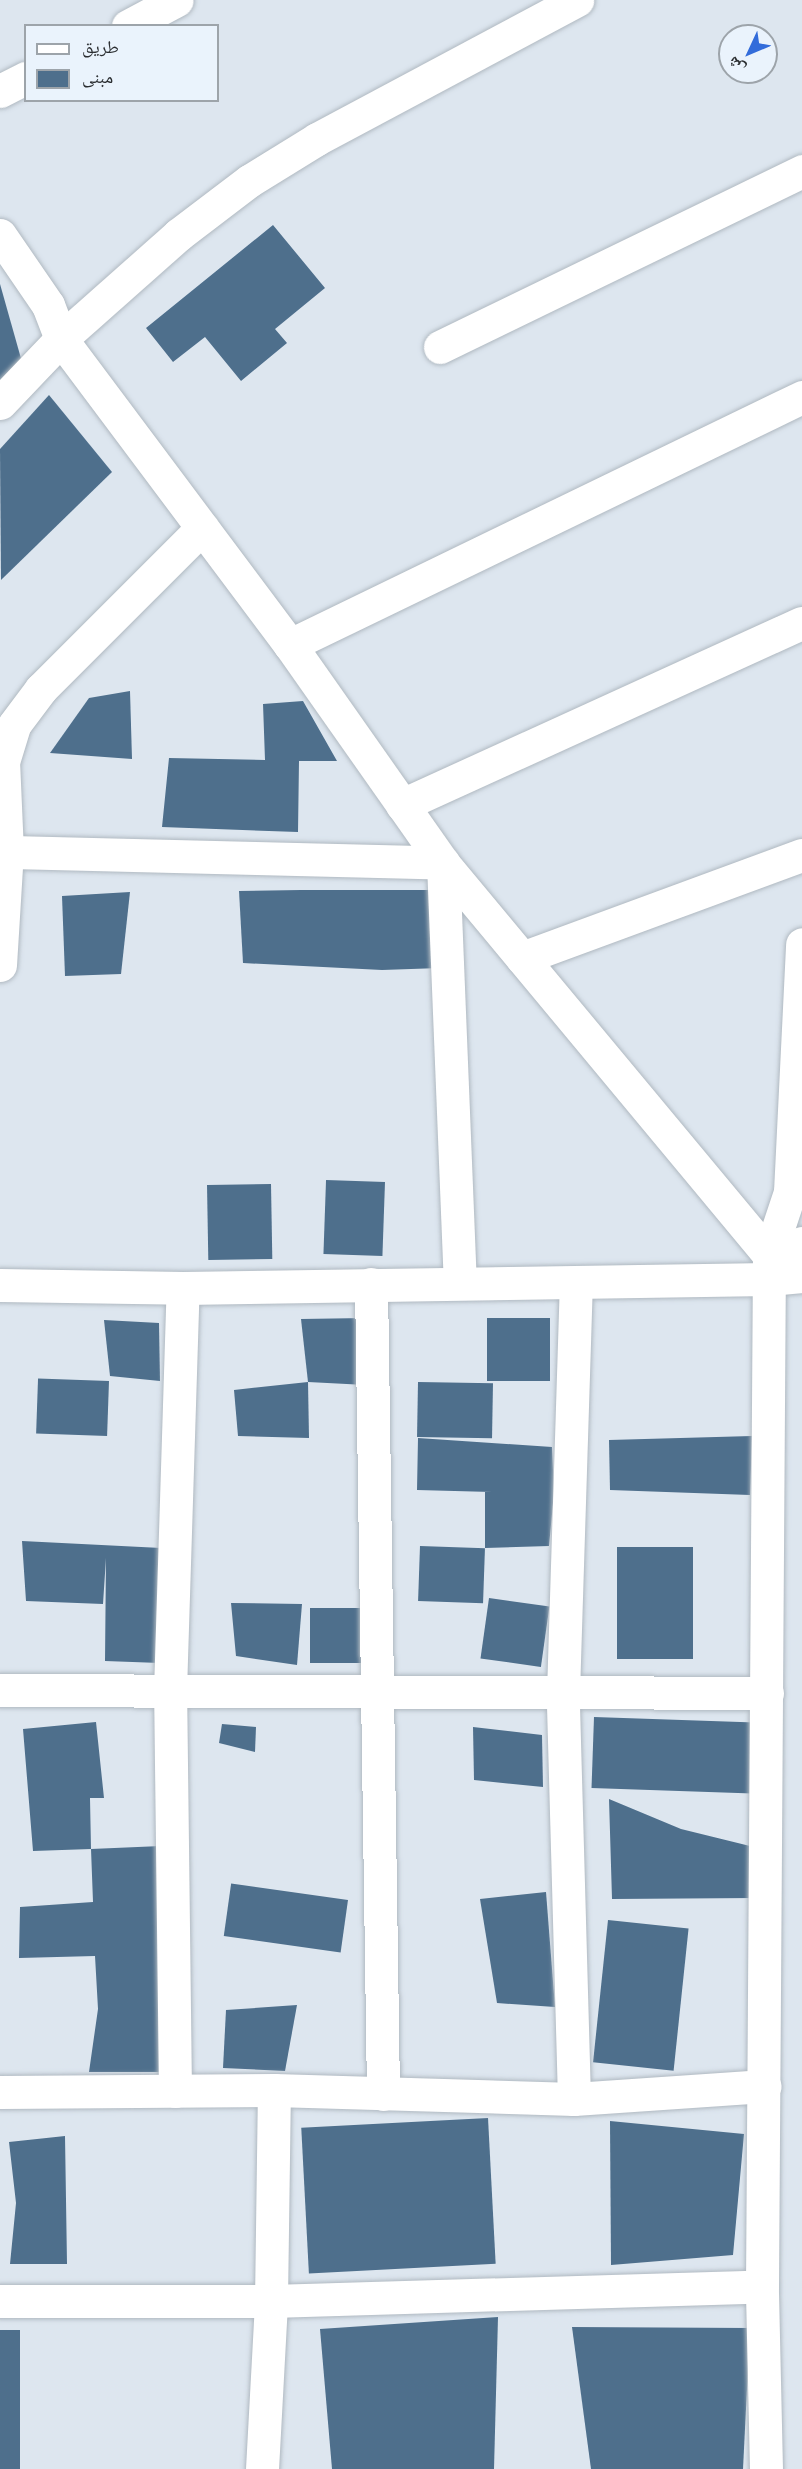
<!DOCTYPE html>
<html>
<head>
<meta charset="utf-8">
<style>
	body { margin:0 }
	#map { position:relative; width:802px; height:2469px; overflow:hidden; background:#dde6ef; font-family:"Nunito Sans","Noto Naskh Arabic",sans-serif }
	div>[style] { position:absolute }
	.building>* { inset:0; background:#4e6f8c; transform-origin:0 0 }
	.roads { filter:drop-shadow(0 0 2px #b0b9c1) drop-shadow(0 0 2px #b0b9c1) }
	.minor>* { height:33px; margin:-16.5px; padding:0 16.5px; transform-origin:16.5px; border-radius:16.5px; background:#fff }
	span { translate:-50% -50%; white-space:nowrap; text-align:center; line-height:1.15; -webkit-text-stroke:6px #eaf3fc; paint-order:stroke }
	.legend { position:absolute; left:24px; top:24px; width:195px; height:78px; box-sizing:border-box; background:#eaf3fc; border:2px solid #9da4aa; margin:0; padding:8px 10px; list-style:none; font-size:18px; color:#2a2d30 }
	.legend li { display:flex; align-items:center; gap:12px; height:30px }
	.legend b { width:30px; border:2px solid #9da4aa }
	.north { position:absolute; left:718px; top:24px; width:60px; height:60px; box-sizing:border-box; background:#eaf3fc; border:2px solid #9da4aa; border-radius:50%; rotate:226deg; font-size:16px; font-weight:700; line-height:24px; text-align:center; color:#2a2d30 }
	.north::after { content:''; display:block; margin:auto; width:21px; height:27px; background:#326cda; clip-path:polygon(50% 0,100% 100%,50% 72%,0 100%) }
</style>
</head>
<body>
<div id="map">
	<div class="building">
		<div style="clip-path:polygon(273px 225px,325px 288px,275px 329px,287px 343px,241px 381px,205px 337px,173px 362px,146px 328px)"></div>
		<div style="clip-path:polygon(0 284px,22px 362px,0 383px)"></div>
		<div style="clip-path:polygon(49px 395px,112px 472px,1px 580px,0 449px)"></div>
		<div style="clip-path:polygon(130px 691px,132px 759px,50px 753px,89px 698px)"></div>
		<div style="clip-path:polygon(303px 701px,337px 761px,299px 761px,298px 832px,162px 827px,169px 758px,265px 760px,263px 704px)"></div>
		<div style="clip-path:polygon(301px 890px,439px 890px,440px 968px,382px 970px,243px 963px,239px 891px)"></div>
		<div style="clip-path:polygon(130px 892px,121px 974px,65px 976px,62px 896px)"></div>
		<div style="left:385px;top:1182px;width:74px;height:59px;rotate:92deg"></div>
		<div style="left:271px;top:1184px;width:75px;height:64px;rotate:89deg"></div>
		<div style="clip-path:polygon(365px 1318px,366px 1385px,308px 1382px,301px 1319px)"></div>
		<div style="left:550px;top:1318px;width:63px;height:63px;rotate:90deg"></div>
		<div style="clip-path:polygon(104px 1320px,159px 1323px,160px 1381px,110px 1376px)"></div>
		<div style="left:109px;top:1381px;width:55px;height:71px;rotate:92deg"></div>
		<div style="clip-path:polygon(308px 1382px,309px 1438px,238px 1436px,234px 1390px)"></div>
		<div style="left:418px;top:1382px;width:75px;height:55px;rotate:1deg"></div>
		<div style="clip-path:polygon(752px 1436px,750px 1495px,610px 1490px,609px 1440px)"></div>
		<div style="clip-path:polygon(418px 1438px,552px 1447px,554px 1493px,549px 1546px,485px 1548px,485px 1492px,492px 1492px,417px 1490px)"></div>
		<div style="clip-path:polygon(22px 1541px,161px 1548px,160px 1663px,105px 1661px,106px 1558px,103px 1604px,26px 1601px)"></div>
		<div style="left:420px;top:1546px;width:65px;height:55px;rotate:2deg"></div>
		<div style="left:617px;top:1547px;width:76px;height:112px"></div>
		<div style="left:489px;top:1598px;width:61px;height:61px;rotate:8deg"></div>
		<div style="clip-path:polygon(231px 1603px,302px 1604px,297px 1665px,236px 1656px)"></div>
		<div style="left:310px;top:1608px;width:54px;height:55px"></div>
		<div style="left:594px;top:1717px;width:161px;height:71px;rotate:2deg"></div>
		<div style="clip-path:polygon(96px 1722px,104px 1798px,90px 1798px,91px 1849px,33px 1851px,23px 1729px)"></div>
		<div style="clip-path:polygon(222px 1724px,256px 1727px,255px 1752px,219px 1743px)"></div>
		<div style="clip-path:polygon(473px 1727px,542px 1735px,543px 1787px,474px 1780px)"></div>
		<div style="clip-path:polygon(609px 1799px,681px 1829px,754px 1847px,755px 1898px,612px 1899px)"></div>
		<div style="clip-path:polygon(161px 1846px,163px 2072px,89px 2072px,98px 2009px,95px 1956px,19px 1958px,20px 1907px,93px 1902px,91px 1849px)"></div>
		<div style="clip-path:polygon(546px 1892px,555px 2007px,497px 2003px,480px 1899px)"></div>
		<div style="left:348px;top:1900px;width:53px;height:118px;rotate:98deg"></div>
		<div style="left:608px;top:1920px;width:81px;height:143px;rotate:6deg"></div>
		<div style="clip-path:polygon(297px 2005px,285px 2071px,223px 2068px,226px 2010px)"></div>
		<div style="left:488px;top:2118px;width:146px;height:187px;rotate:87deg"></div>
		<div style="clip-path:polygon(610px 2121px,744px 2134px,733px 2255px,611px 2265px)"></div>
		<div style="clip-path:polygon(65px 2136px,67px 2264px,10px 2264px,16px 2203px,9px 2142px)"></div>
		<div style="clip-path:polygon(498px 2317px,494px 2469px,332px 2469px,320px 2329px)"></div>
		<div style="clip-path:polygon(572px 2327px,750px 2328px,743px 2469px,591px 2469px)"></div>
		<div style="left:20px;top:2330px;width:139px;height:20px;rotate:90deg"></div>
	</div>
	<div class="roads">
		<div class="minor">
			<div style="left:128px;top:26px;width:55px;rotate:-28deg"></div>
			<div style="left:0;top:91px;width:29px;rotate:-27deg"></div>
			<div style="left:0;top:235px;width:85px;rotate:55.6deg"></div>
			<div style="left:48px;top:305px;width:36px;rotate:69deg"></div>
			<div style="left:61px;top:339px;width:382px;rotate:53.2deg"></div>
			<div style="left:290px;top:645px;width:266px;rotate:54.9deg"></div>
			<div style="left:443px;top:863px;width:510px;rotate:50.25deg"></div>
			<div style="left:440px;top:347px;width:403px;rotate:-25.9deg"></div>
			<div style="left:0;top:403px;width:88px;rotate:-46.4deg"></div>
			<div style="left:61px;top:339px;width:157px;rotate:-41.6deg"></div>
			<div style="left:178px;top:235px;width:89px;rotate:-37.3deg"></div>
			<div style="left:249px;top:181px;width:80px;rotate:-31.7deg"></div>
			<div style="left:317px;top:139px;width:295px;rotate:-28.1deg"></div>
			<div style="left:290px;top:645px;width:569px;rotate:-25.84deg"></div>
			<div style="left:402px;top:805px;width:439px;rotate:-24.5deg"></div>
			<div style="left:7px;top:852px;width:436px;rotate:1.4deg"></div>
			<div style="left:443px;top:863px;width:420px;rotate:87.7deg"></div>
			<div style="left:522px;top:958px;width:298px;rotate:-20.2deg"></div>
			<div style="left:0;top:965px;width:113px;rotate:-86.5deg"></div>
			<div style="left:7px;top:852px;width:90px;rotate:-92.5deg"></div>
			<div style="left:3px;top:762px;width:39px;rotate:-73deg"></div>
			<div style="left:14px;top:725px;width:45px;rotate:-53.1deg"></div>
			<div style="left:41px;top:689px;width:228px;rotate:-45deg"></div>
			<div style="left:769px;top:1255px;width:35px;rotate:-20deg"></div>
			<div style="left:371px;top:1284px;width:810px;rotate:89.15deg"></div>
			<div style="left:0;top:1285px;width:183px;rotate:0.9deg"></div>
			<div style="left:183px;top:1288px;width:586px;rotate:-0.88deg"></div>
			<div style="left:769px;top:1279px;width:33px;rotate:-5deg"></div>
			<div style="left:0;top:1690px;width:767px;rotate:0.22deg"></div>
			<div style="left:175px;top:2091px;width:400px;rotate:-90.7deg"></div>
			<div style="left:170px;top:1691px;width:403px;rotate:-88.2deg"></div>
			<div style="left:0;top:2092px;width:274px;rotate:-0.4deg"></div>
			<div style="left:274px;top:2090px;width:300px;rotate:1.7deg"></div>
			<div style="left:574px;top:2099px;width:191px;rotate:-3.9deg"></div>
			<div style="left:574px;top:2099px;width:406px;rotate:-91.6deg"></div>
			<div style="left:563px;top:1693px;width:411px;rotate:-88.2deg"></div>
			<div style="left:0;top:2301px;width:271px"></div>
			<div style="left:271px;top:2301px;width:491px;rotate:-1.7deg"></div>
			<div style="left:262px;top:2469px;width:168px;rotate:-86.9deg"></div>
			<div style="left:271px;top:2301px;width:211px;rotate:-89.2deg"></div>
			<div style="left:766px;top:2469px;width:183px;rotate:-91.3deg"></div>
			<div style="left:762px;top:2286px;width:1031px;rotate:-89.61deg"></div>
			<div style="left:769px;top:1255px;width:66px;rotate:-71.6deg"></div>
			<div style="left:790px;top:1192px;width:248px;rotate:-87.2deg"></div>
		</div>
	</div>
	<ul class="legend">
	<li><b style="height:8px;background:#fff"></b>طريق</li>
	<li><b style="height:16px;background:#4e6f8c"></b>مبنى</li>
	</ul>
	<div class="north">ش</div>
</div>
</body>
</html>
